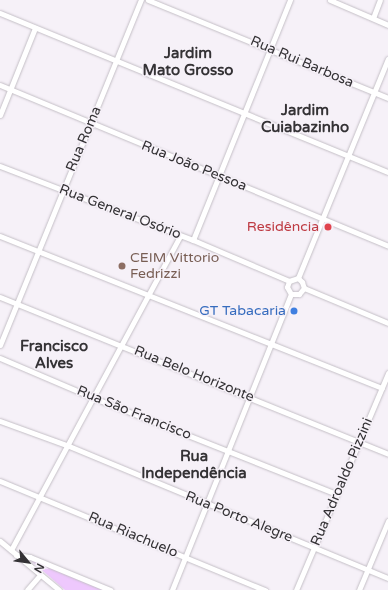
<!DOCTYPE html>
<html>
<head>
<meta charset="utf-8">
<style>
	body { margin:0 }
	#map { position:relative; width:388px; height:590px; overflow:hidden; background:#f6f1f8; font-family:"Varela Round",sans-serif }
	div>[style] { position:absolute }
	.green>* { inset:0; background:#eec8fd }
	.roads { filter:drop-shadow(0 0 1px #c4bfc6) drop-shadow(0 0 1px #c4bfc6) }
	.street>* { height:5px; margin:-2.5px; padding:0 2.5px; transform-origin:2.5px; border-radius:2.5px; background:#fff }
	.dots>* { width:11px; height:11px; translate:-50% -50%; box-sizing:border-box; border:2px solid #f6f1f8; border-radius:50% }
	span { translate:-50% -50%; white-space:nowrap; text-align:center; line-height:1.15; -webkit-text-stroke:3px #f6f1f8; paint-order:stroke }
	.street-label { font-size:14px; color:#343235 }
	.health-label { font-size:14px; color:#be3a42 }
	.right { translate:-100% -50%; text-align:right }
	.education-label { font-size:14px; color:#785e54 }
	.left { translate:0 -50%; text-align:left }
	.shop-label { font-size:14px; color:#366cbe }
	.neighbourhood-label { font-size:15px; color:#343235; font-weight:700 }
	.north { position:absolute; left:8px; top:542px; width:40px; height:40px; -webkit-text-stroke:3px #f6f1f8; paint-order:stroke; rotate:119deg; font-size:11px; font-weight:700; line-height:16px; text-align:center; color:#343235 }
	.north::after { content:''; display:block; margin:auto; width:14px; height:18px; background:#343235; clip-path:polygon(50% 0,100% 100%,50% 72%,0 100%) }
</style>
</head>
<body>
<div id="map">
	<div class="green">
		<div style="clip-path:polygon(28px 558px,104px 590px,65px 590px)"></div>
	</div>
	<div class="roads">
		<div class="street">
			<div style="left:148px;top:0;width:259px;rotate:22.2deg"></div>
			<div style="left:330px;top:0;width:63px;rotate:23.3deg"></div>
			<div style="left:0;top:13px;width:419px;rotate:22.3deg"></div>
			<div style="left:373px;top:18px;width:19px;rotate:-69deg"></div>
			<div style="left:0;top:85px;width:420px;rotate:22.5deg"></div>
			<div style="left:0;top:115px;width:94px;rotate:-68.1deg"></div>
			<div style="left:0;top:166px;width:207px;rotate:21deg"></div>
			<div style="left:193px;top:240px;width:104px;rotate:23.1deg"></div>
			<div style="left:0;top:236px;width:411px;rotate:21.7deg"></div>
			<div style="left:193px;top:240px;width:259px;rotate:-68deg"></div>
			<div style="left:298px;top:278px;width:237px;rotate:-67.7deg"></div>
			<div style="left:289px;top:281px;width:6px;rotate:108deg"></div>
			<div style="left:287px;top:287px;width:8px;rotate:60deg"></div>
			<div style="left:291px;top:294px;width:8px"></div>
			<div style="left:299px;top:294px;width:8px;rotate:-50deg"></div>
			<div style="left:289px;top:281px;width:9px;rotate:-18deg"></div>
			<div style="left:298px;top:278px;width:6px;rotate:45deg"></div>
			<div style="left:302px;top:282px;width:6px;rotate:72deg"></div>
			<div style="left:304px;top:288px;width:91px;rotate:22.6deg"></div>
			<div style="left:0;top:297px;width:419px;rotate:22deg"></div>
			<div style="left:0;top:345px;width:373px;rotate:-67.8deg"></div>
			<div style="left:0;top:358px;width:102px;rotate:23.1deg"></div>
			<div style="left:94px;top:398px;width:260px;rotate:21.6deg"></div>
			<div style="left:0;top:421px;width:73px;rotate:19.9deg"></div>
			<div style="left:69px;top:446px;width:345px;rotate:22.5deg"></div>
			<div style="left:0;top:481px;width:287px;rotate:22.4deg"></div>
			<div style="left:0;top:541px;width:77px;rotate:39.7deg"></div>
			<div style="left:11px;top:550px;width:357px;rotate:-61.7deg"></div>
			<div style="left:16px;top:555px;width:14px;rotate:8deg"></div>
			<div style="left:30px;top:557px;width:87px;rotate:22.4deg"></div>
			<div style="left:27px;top:590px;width:20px;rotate:-49deg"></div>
			<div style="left:172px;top:590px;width:319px;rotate:-68.1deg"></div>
			<div style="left:296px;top:590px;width:236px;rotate:-67deg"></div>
			<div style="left:359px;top:590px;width:75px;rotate:-67.2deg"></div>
		</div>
	</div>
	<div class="dots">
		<div style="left:328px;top:227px;background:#e0444e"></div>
		<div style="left:122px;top:266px;background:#8d6e63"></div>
		<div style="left:294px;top:311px;background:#3f7fe0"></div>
	</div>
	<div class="street-label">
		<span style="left:302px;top:62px;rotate:23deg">Rua Rui Barbosa</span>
		<span style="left:84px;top:139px;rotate:-67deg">Rua Roma</span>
		<span style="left:194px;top:166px;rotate:22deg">Rua João Pessoa</span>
		<span style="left:120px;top:212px;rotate:21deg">Rua General Osório</span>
		<span style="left:194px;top:374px;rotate:22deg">Rua Belo Horizonte</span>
		<span style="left:134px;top:413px;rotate:22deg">Rua São Francisco</span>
		<span style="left:342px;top:482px;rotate:-67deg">Rua Adroaldo Pizzini</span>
		<span style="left:239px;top:517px;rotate:22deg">Rua Porto Alegre</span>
		<span style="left:133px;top:535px;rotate:23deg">Rua Riachuelo</span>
	</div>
	<div class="health-label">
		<span class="right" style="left:319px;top:227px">Residência</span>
	</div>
	<div class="education-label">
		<span class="left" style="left:130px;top:266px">CEIM Vittorio<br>Fedrizzi</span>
	</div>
	<div class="shop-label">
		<span class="right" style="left:286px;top:311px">GT Tabacaria</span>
	</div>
	<div class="neighbourhood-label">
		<span style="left:188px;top:62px">Jardim<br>Mato Grosso</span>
		<span style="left:305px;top:119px">Jardim<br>Cuiabazinho</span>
		<span style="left:54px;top:355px">Francisco<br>Alves</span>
		<span style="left:194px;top:465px">Rua<br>Independência</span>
	</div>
	<div class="north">N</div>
</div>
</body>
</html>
